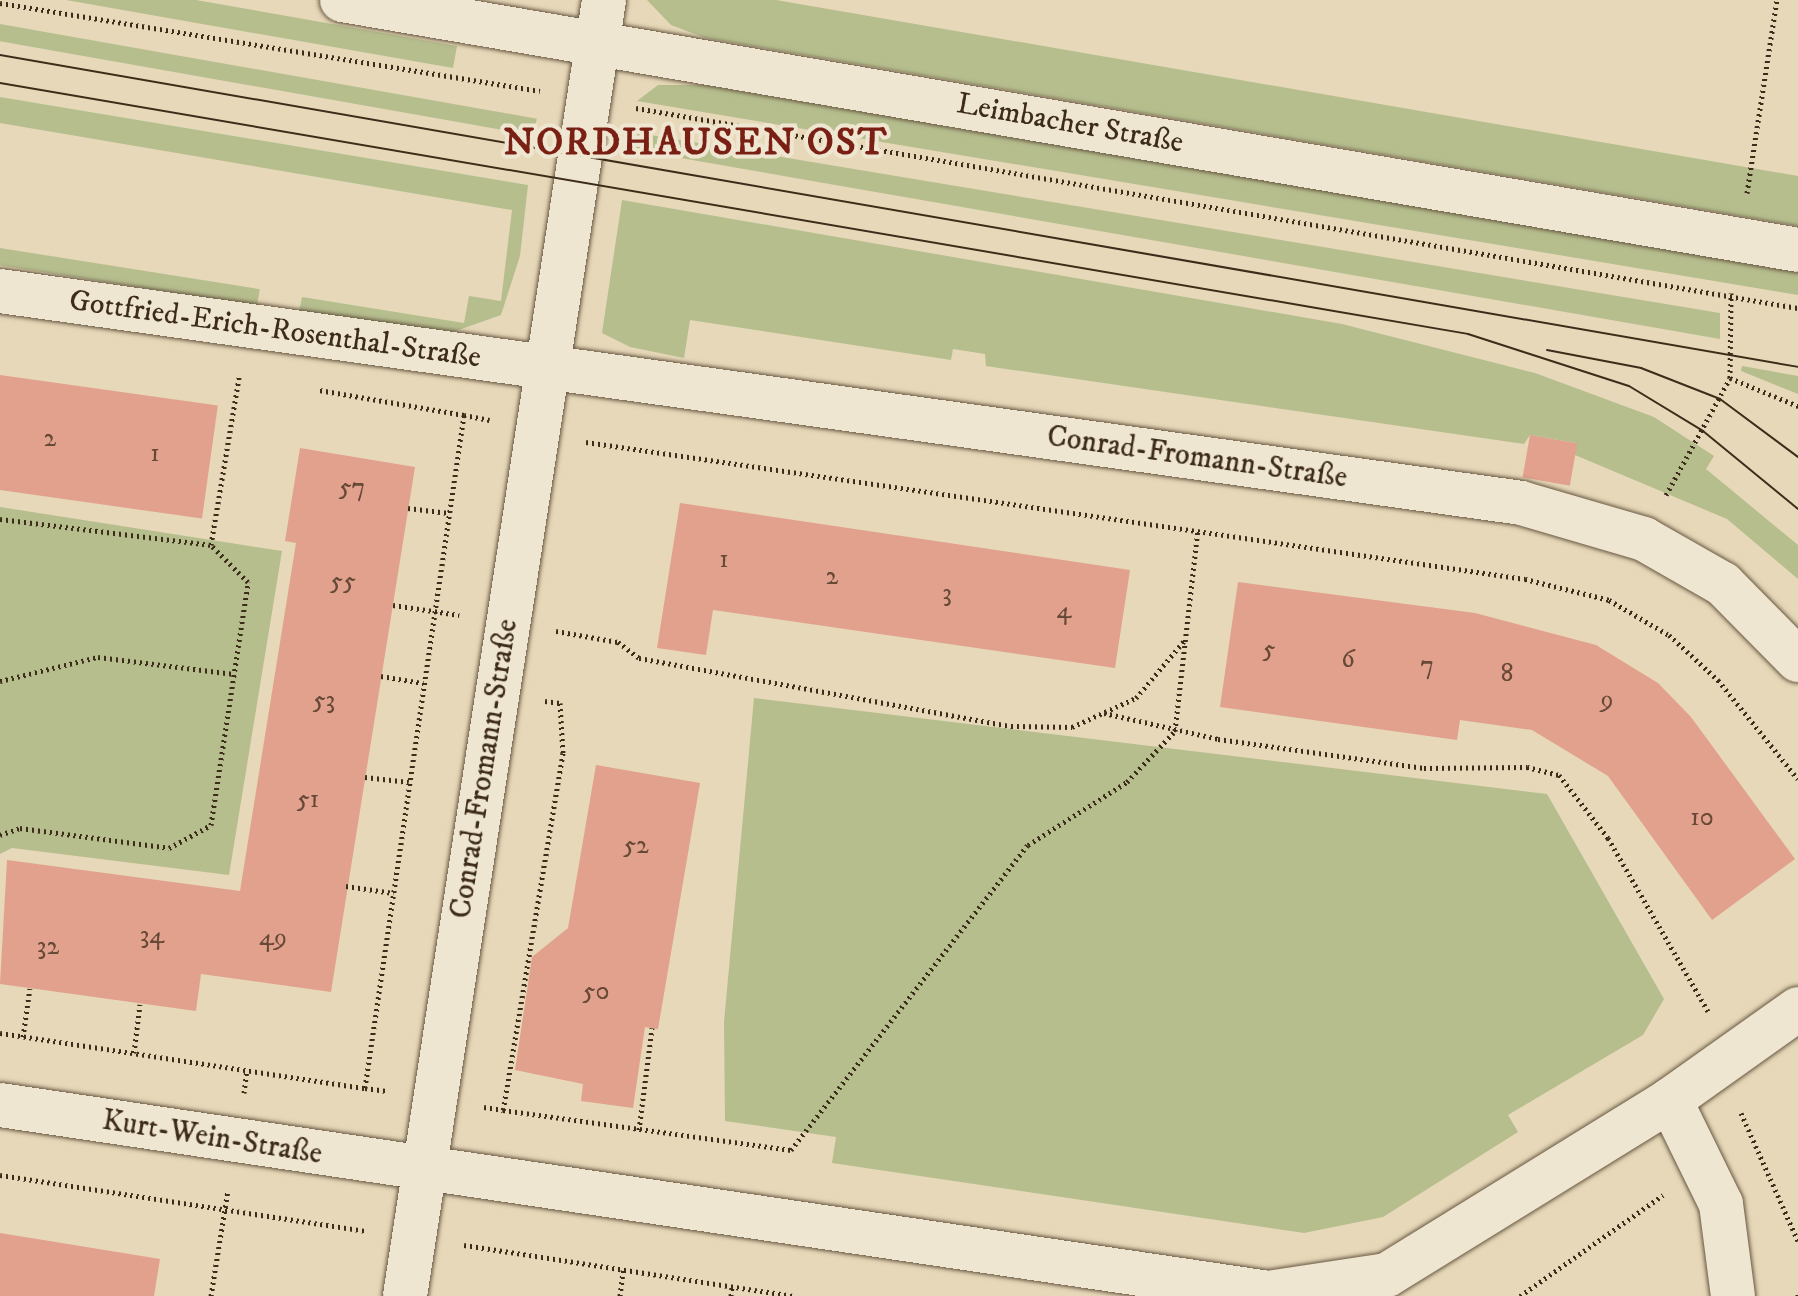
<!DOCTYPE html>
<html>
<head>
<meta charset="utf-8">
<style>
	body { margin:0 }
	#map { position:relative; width:1798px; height:1296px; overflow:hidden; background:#e6d8b8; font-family:"IM FELL DW Pica",serif }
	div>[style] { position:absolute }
	.green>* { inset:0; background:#b6be8e; transform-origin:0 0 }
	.building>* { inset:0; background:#e2a18d; transform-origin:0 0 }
	.path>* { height:5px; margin-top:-2.5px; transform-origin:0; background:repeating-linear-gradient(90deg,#3e2c1a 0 2px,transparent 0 6px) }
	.roads { filter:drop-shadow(0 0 2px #685742) drop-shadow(0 0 2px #685742) }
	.minor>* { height:44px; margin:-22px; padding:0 22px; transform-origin:22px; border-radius:22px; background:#efe6d1 }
	.tertiary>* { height:44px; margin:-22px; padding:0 22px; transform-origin:22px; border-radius:22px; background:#efe6d1 }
	.tram>* { height:2px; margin:-1px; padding:0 1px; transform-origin:1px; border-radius:1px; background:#3e2c1a }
	span { translate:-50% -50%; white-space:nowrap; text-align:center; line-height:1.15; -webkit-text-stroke:8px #efe6d1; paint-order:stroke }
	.number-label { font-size:26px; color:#674937 }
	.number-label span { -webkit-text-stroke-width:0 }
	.street-label { font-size:30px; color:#3e2c1a }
	.district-label { font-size:38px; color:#7a1f14; font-weight:700; letter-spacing:2px }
</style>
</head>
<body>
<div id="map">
	<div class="green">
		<div style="clip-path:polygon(66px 0,196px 0,457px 46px,453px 68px)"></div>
		<div style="clip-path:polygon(647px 0,776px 0,1798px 176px,1798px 226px,705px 38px,671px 25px)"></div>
		<div style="left:0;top:24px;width:545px;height:17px;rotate:10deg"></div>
		<div style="clip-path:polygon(658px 85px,704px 85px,1798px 271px,1798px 295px,637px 101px)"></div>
		<div style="clip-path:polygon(0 97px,528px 185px,520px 256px,501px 315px,450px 333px,299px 312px,302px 297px,464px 323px,469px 296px,501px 301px,512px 210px,0 123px)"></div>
		<div style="clip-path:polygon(638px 133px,1720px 313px,1720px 339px,629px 149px)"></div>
		<div style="clip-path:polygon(622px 200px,1342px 324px,1535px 373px,1654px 417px,1714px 456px,1706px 469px,1798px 545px,1798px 579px,1727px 519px,1575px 455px,1576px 443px,1530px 435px,1524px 444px,986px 366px,985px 354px,953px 349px,951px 360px,690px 320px,684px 358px,630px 347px,602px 333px)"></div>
		<div style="left:0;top:248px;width:263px;height:17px;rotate:9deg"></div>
		<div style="clip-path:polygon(1742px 366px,1798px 376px,1798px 394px,1741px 371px)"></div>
		<div style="clip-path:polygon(0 507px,282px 551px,229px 875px,12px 848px,0 854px)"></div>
		<div style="clip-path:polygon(754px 698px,1547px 794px,1664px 999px,1643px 1035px,1508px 1115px,1518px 1132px,1383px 1217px,1304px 1233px,832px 1163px,836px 1137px,725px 1121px,724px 1022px)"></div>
	</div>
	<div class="building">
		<div style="left:0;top:375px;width:220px;height:114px;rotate:8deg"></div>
		<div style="left:1530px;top:435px;width:48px;height:43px;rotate:10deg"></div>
		<div style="clip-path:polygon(300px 448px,415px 467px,331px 992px,201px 974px,196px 1011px,0 984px,7px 860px,240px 891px,296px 543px,285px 541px)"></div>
		<div style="clip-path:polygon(680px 503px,1130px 570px,1115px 668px,713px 610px,706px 655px,657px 648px)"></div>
		<div style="clip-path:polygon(1238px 582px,1475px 613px,1596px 645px,1658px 683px,1691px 717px,1795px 859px,1712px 920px,1608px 776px,1532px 730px,1460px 720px,1457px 740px,1220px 707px)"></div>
		<div style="clip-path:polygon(596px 765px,700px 783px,658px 1029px,645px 1027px,633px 1108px,581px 1101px,583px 1084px,515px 1070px,532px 957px,568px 928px)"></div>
		<div style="clip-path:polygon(0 1233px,160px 1259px,154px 1296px,0 1296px)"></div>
	</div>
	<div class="path">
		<div style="left:0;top:3px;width:547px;rotate:9.26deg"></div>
		<div style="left:636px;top:108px;width:1179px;rotate:9.77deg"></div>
		<div style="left:1747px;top:193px;width:195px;rotate:-81.2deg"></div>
		<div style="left:1730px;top:378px;width:74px;rotate:22.4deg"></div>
		<div style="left:464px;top:415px;width:26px;rotate:11deg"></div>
		<div style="left:586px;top:442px;width:949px;rotate:8.3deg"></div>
		<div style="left:1525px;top:579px;width:87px;rotate:14deg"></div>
		<div style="left:1609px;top:600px;width:69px;rotate:30.3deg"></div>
		<div style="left:1669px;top:635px;width:67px;rotate:42.6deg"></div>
		<div style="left:1718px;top:680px;width:127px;rotate:51.1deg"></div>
		<div style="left:1666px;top:495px;width:133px;rotate:-61.3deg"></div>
		<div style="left:1730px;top:378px;width:85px;rotate:-89.3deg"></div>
		<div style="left:408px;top:508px;width:39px;rotate:7deg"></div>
		<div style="left:0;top:519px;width:213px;rotate:7deg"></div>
		<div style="left:211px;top:545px;width:170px;rotate:-80.5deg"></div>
		<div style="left:393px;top:605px;width:67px;rotate:8.6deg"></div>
		<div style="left:556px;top:631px;width:63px;rotate:10.1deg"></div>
		<div style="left:618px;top:642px;width:26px;rotate:37deg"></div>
		<div style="left:639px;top:658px;width:378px;rotate:10.4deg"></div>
		<div style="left:1011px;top:726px;width:61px;rotate:0.9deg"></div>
		<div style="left:1072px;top:727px;width:70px;rotate:-24.4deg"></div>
		<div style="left:1136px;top:698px;width:75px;rotate:-49.9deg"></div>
		<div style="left:381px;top:676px;width:43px;rotate:9.5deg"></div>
		<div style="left:0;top:681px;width:101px;rotate:-13.8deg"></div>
		<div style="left:98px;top:657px;width:137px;rotate:7.1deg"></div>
		<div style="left:545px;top:701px;width:15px;rotate:8deg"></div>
		<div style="left:560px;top:703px;width:50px;rotate:86.6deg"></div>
		<div style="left:563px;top:753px;width:362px;rotate:99.5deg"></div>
		<div style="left:503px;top:1110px;width:291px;rotate:7.9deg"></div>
		<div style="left:791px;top:1150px;width:386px;rotate:-52.2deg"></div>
		<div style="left:1028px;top:845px;width:117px;rotate:-32.5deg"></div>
		<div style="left:1127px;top:782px;width:70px;rotate:-46.7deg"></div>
		<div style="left:1175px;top:731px;width:203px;rotate:-83.5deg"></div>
		<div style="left:1104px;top:713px;width:117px;rotate:12.8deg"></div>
		<div style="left:1218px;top:739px;width:208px;rotate:8deg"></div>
		<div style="left:1424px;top:768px;width:103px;rotate:-0.6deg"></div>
		<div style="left:1527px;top:767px;width:33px;rotate:14deg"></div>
		<div style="left:1559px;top:775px;width:80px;rotate:52.1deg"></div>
		<div style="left:1608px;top:838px;width:200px;rotate:60deg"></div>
		<div style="left:365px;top:777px;width:44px;rotate:6.5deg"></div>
		<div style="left:0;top:835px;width:21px;rotate:-19deg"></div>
		<div style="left:20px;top:828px;width:150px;rotate:7.6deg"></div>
		<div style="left:169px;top:848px;width:48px;rotate:-28.7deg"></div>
		<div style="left:211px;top:825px;width:246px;rotate:-81.3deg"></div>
		<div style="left:248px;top:582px;width:52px;rotate:-135deg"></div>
		<div style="left:346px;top:886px;width:48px;rotate:8.5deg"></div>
		<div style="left:0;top:1033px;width:369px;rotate:8.6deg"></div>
		<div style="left:365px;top:1088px;width:680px;rotate:-81.63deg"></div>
		<div style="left:464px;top:415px;width:147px;rotate:-170.2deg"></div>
		<div style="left:23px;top:1037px;width:49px;rotate:-81.9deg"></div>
		<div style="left:134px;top:1053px;width:49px;rotate:-83deg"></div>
		<div style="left:365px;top:1088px;width:22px;rotate:8deg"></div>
		<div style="left:244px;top:1093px;width:23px;rotate:-83deg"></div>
		<div style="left:484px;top:1107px;width:19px;rotate:9deg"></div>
		<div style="left:1741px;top:1113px;width:140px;rotate:66deg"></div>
		<div style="left:639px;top:1130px;width:103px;rotate:-82.7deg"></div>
		<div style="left:0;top:1175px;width:371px;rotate:8.7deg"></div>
		<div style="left:464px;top:1245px;width:335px;rotate:8.8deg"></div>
		<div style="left:211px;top:1296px;width:107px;rotate:-80.9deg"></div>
		<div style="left:620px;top:1296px;width:26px;rotate:-83deg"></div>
		<div style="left:731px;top:1296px;width:9px;rotate:-84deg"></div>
		<div style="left:1520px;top:1296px;width:175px;rotate:-35.2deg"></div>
		<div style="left:1798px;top:1296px;width:3px;rotate:-90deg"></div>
	</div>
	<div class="roads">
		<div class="minor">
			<div style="left:0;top:291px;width:1536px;rotate:7.93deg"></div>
			<div style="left:1521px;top:503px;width:128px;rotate:16.3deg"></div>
			<div style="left:1644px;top:539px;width:91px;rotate:29.7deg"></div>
			<div style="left:1723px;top:584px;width:107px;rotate:45.4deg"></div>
			<div style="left:1670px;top:1100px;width:116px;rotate:63.9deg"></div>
			<div style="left:1721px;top:1204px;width:93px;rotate:82.6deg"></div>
			<div style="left:0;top:1105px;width:1282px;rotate:8.43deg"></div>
			<div style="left:1268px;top:1293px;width:120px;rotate:-8.6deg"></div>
			<div style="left:1387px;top:1275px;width:333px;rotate:-31.7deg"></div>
			<div style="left:1670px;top:1100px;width:157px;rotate:-35.4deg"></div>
			<div style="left:405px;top:1296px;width:1311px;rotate:-81.27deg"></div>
		</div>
		<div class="tertiary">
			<div style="left:342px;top:0;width:1477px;rotate:9.74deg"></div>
		</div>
	</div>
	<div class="tram">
		<div style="left:0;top:55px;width:1825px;rotate:9.84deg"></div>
		<div style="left:0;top:83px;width:1489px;rotate:9.7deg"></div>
		<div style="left:1468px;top:334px;width:169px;rotate:17.9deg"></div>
		<div style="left:1629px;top:386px;width:87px;rotate:31.3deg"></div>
		<div style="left:1703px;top:431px;width:123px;rotate:39.4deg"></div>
		<div style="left:1547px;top:350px;width:96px;rotate:10.8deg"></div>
		<div style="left:1641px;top:368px;width:85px;rotate:21.4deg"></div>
		<div style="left:1720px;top:399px;width:97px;rotate:36.6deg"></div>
	</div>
	<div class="number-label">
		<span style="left:50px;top:439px">2</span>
		<span style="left:155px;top:454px">1</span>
		<span style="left:352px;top:488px">57</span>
		<span style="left:724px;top:560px">1</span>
		<span style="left:832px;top:577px">2</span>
		<span style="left:343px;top:582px">55</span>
		<span style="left:947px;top:594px">3</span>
		<span style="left:1064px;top:611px">4</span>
		<span style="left:1269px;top:650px">5</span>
		<span style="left:1348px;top:660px">6</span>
		<span style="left:1427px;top:666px">7</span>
		<span style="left:1507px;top:674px">8</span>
		<span style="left:1607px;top:700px">9</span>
		<span style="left:324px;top:701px">53</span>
		<span style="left:308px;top:800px">51</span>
		<span style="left:1702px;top:818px">10</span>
		<span style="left:636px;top:846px">52</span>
		<span style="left:152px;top:936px">34</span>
		<span style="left:273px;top:938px">49</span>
		<span style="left:48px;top:947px">32</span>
		<span style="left:596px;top:992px">50</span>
	</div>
	<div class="street-label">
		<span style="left:1070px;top:124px;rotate:10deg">Leimbacher Straße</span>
		<span style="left:275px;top:330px;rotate:8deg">Gottfried-Erich-Rosenthal-Straße</span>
		<span style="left:1197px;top:458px;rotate:8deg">Conrad-Fromann-Straße</span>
		<span style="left:485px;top:769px;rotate:-81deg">Conrad-Fromann-Straße</span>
		<span style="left:212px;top:1138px;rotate:9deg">Kurt-Wein-Straße</span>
	</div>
	<div class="district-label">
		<span style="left:696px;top:144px">NORDHAUSEN OST</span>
	</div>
</div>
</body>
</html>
